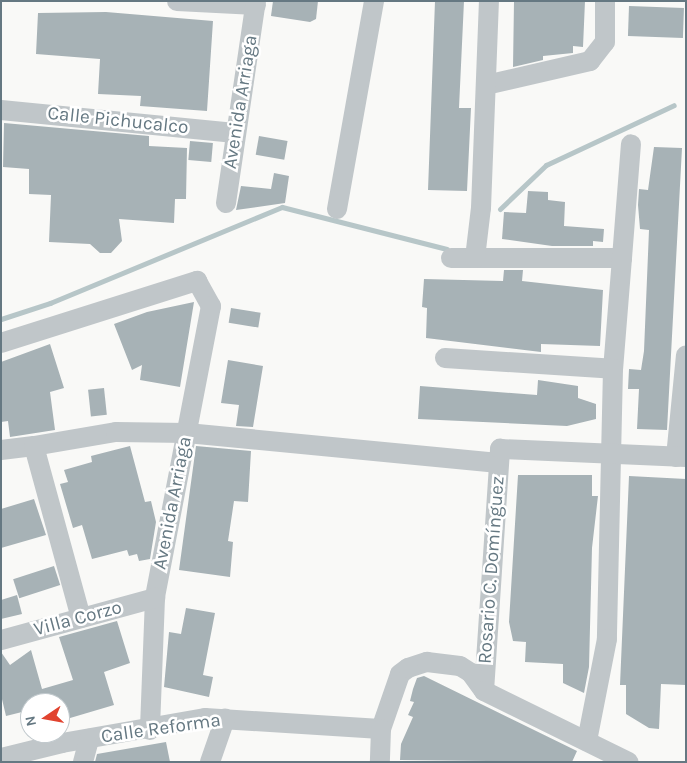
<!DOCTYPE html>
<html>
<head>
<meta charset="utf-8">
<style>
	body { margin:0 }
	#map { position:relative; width:687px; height:763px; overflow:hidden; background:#f9f9f7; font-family:Karla,sans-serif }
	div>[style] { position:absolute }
	.stream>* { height:5px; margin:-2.5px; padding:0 2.5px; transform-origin:2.5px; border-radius:2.5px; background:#b7c6c8 }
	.building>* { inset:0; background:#a7b2b6; transform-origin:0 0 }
	.street>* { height:20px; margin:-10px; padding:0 10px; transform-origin:10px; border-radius:10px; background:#c0c6c9 }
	span { translate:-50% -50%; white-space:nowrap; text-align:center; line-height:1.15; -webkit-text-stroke:5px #fff; paint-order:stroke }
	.street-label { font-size:19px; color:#657882 }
	.frame { position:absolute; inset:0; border:2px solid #657882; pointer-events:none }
	.north { position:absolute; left:20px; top:693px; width:50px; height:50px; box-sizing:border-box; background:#fff; border:1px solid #c1c9cd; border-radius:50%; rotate:258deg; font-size:14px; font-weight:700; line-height:20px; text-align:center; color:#657882 }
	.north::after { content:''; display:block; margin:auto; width:18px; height:22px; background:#e1432f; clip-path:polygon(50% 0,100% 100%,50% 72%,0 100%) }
</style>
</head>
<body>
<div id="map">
	<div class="stream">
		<div style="left:500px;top:209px;width:64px;rotate:-43.7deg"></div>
		<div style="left:546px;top:165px;width:141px;rotate:-25.1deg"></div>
		<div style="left:1px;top:319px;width:52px;rotate:-18.1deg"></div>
		<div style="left:50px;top:303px;width:251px;rotate:-22.5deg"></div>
		<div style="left:282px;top:207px;width:170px;rotate:14.3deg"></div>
	</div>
	<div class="building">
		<div style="clip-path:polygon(273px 1px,318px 1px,316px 19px,310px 22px,271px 16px)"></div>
		<div style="clip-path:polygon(435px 1px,464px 1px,459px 108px,471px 108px,467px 191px,428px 190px)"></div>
		<div style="clip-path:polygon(514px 1px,585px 1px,583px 47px,573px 46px,573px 53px,543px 56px,543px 60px,513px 67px)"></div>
		<div style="left:629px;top:6px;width:55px;height:30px;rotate:2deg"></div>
		<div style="clip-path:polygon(106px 12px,213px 21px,207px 111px,140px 106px,141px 96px,98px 94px,100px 59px,36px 54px,38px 13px)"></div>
		<div style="clip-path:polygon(4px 123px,149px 136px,149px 146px,187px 148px,186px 199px,175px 199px,174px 223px,119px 219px,122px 241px,111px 253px,100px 253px,90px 244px,49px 242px,51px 195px,29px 194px,29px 169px,3px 167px)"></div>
		<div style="left:259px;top:136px;width:29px;height:19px;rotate:10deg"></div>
		<div style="left:190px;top:141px;width:23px;height:19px;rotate:5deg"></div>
		<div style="clip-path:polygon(654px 147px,682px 148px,667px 430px,637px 429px,639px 389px,628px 389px,629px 369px,641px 370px,644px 351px,649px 230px,640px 229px,638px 205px,639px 189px,648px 190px)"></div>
		<div style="clip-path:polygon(274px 173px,289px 176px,285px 203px,236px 210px,241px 186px,271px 189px)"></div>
		<div style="clip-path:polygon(528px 191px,548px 192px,548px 200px,565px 202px,564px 226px,604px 229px,603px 242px,593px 241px,593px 246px,552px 246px,502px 239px,504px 212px,526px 213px)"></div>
		<div style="clip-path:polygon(504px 270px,523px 270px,522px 281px,603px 290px,600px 346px,541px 344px,541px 352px,426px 338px,427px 308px,422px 307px,424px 279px,503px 281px)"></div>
		<div style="clip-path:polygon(194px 302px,180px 387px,140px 380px,142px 365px,132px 370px,114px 324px,147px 312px)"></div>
		<div style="left:231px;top:308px;width:30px;height:15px;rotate:9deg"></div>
		<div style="clip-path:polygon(50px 344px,64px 388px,50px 392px,55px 430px,10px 437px,8px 421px,1px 422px,1px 362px)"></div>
		<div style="clip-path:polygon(228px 360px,263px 366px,253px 427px,236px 426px,239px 405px,221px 403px)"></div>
		<div style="clip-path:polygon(538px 380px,578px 386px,578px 398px,596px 404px,596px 419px,567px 426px,418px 419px,420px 386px,537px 395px)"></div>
		<div style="left:104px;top:388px;width:27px;height:16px;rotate:84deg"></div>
		<div style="clip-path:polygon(130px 446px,145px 502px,151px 501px,156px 522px,150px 559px,139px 561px,137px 554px,129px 556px,127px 550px,92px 559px,82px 525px,73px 528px,60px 484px,68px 482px,64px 470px,92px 462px,91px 456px)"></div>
		<div style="clip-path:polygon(196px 446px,251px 451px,248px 502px,234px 501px,228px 541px,233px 542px,230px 577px,179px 570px)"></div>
		<div style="clip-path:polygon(518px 475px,592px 475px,592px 496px,598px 496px,592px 548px,589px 667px,584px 693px,563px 683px,563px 664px,525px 662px,526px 642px,513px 641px,509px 622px)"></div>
		<div style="clip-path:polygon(629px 476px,686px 479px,686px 685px,661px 684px,659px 729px,649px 728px,626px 714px,626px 685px,620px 685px)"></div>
		<div style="clip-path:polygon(34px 499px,46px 535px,1px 548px,1px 509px)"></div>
		<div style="left:54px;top:566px;width:20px;height:43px;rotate:72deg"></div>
		<div style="clip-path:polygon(17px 595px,22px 614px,1px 619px,1px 600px)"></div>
		<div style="clip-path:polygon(186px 608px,215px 613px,203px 675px,213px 677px,209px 697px,164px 687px,169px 632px,181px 634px)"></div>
		<div style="clip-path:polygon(117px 621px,130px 663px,104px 672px,114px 705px,60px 721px,60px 703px,30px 703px,30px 710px,6px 716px,1px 695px,1px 652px,10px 665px,31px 650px,42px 689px,73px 680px,59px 637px)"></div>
		<div style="clip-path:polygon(424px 676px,577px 751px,572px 762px,400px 760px,401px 744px,413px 717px,408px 715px,414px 702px,410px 701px,413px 689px,417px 678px)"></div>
		<div style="clip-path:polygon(166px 742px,170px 762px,95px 762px,97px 754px)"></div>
	</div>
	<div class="street">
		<div style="left:177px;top:1px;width:79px;rotate:2.9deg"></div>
		<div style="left:486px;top:85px;width:107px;rotate:-13deg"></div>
		<div style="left:590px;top:61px;width:24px;rotate:-52deg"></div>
		<div style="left:605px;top:42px;width:41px;rotate:-90deg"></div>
		<div style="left:1px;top:110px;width:235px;rotate:5.6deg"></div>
		<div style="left:226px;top:203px;width:204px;rotate:-81.6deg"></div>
		<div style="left:337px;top:209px;width:211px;rotate:-79.9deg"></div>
		<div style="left:451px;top:258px;width:171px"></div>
		<div style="left:622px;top:258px;width:111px;rotate:94.6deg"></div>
		<div style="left:613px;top:369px;width:270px;rotate:91.3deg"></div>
		<div style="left:607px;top:639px;width:104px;rotate:101.1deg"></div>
		<div style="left:475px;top:258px;width:50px;rotate:-83.2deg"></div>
		<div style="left:481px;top:208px;width:207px;rotate:-87.8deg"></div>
		<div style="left:622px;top:258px;width:114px;rotate:-85.5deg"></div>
		<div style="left:1px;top:343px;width:206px;rotate:-17.6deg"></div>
		<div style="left:197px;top:281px;width:29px;rotate:61deg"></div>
		<div style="left:211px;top:306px;width:297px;rotate:100.9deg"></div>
		<div style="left:155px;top:598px;width:132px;rotate:92.2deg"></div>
		<div style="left:445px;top:358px;width:168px;rotate:3.7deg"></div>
		<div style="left:1px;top:450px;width:33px;rotate:-7deg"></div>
		<div style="left:676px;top:457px;width:102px;rotate:-84.4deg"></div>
		<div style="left:81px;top:618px;width:178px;rotate:-105.3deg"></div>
		<div style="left:34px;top:446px;width:83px;rotate:-9.7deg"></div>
		<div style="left:116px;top:432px;width:71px;rotate:0.8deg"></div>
		<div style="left:187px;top:433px;width:313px;rotate:5.5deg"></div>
		<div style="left:1px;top:640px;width:160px;rotate:-15.3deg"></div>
		<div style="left:484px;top:691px;width:243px;rotate:-86.2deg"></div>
		<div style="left:500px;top:449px;width:186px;rotate:2.5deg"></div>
		<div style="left:381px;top:729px;width:58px;rotate:-70.9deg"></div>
		<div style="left:400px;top:674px;width:10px;rotate:-37deg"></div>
		<div style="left:408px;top:668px;width:20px;rotate:-18deg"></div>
		<div style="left:427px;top:662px;width:33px;rotate:7deg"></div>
		<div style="left:460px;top:666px;width:13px;rotate:32deg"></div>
		<div style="left:471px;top:673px;width:22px;rotate:54deg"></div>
		<div style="left:484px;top:691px;width:161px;rotate:26.2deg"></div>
		<div style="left:1px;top:758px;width:63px;rotate:-13.8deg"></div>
		<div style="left:62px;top:743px;width:145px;rotate:-9.9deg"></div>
		<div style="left:205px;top:718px;width:176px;rotate:3.6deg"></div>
		<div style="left:381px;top:729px;width:33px;rotate:92deg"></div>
		<div style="left:83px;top:762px;width:24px;rotate:-75deg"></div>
		<div style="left:210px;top:762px;width:46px;rotate:-70.8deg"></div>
	</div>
	<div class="street-label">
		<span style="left:241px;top:102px;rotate:-81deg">Avenida Arriaga</span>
		<span style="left:118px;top:121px;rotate:6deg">Calle Pichucalco</span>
		<span style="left:173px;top:503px;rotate:-79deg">Avenida Arriaga</span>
		<span style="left:492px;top:570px;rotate:-86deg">Rosario C. Domínguez</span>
		<span style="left:78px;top:619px;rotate:-15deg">Villa Corzo</span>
		<span style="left:161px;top:729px;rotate:-8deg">Calle Reforma</span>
	</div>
	<div class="frame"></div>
	<div class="north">N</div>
</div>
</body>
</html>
